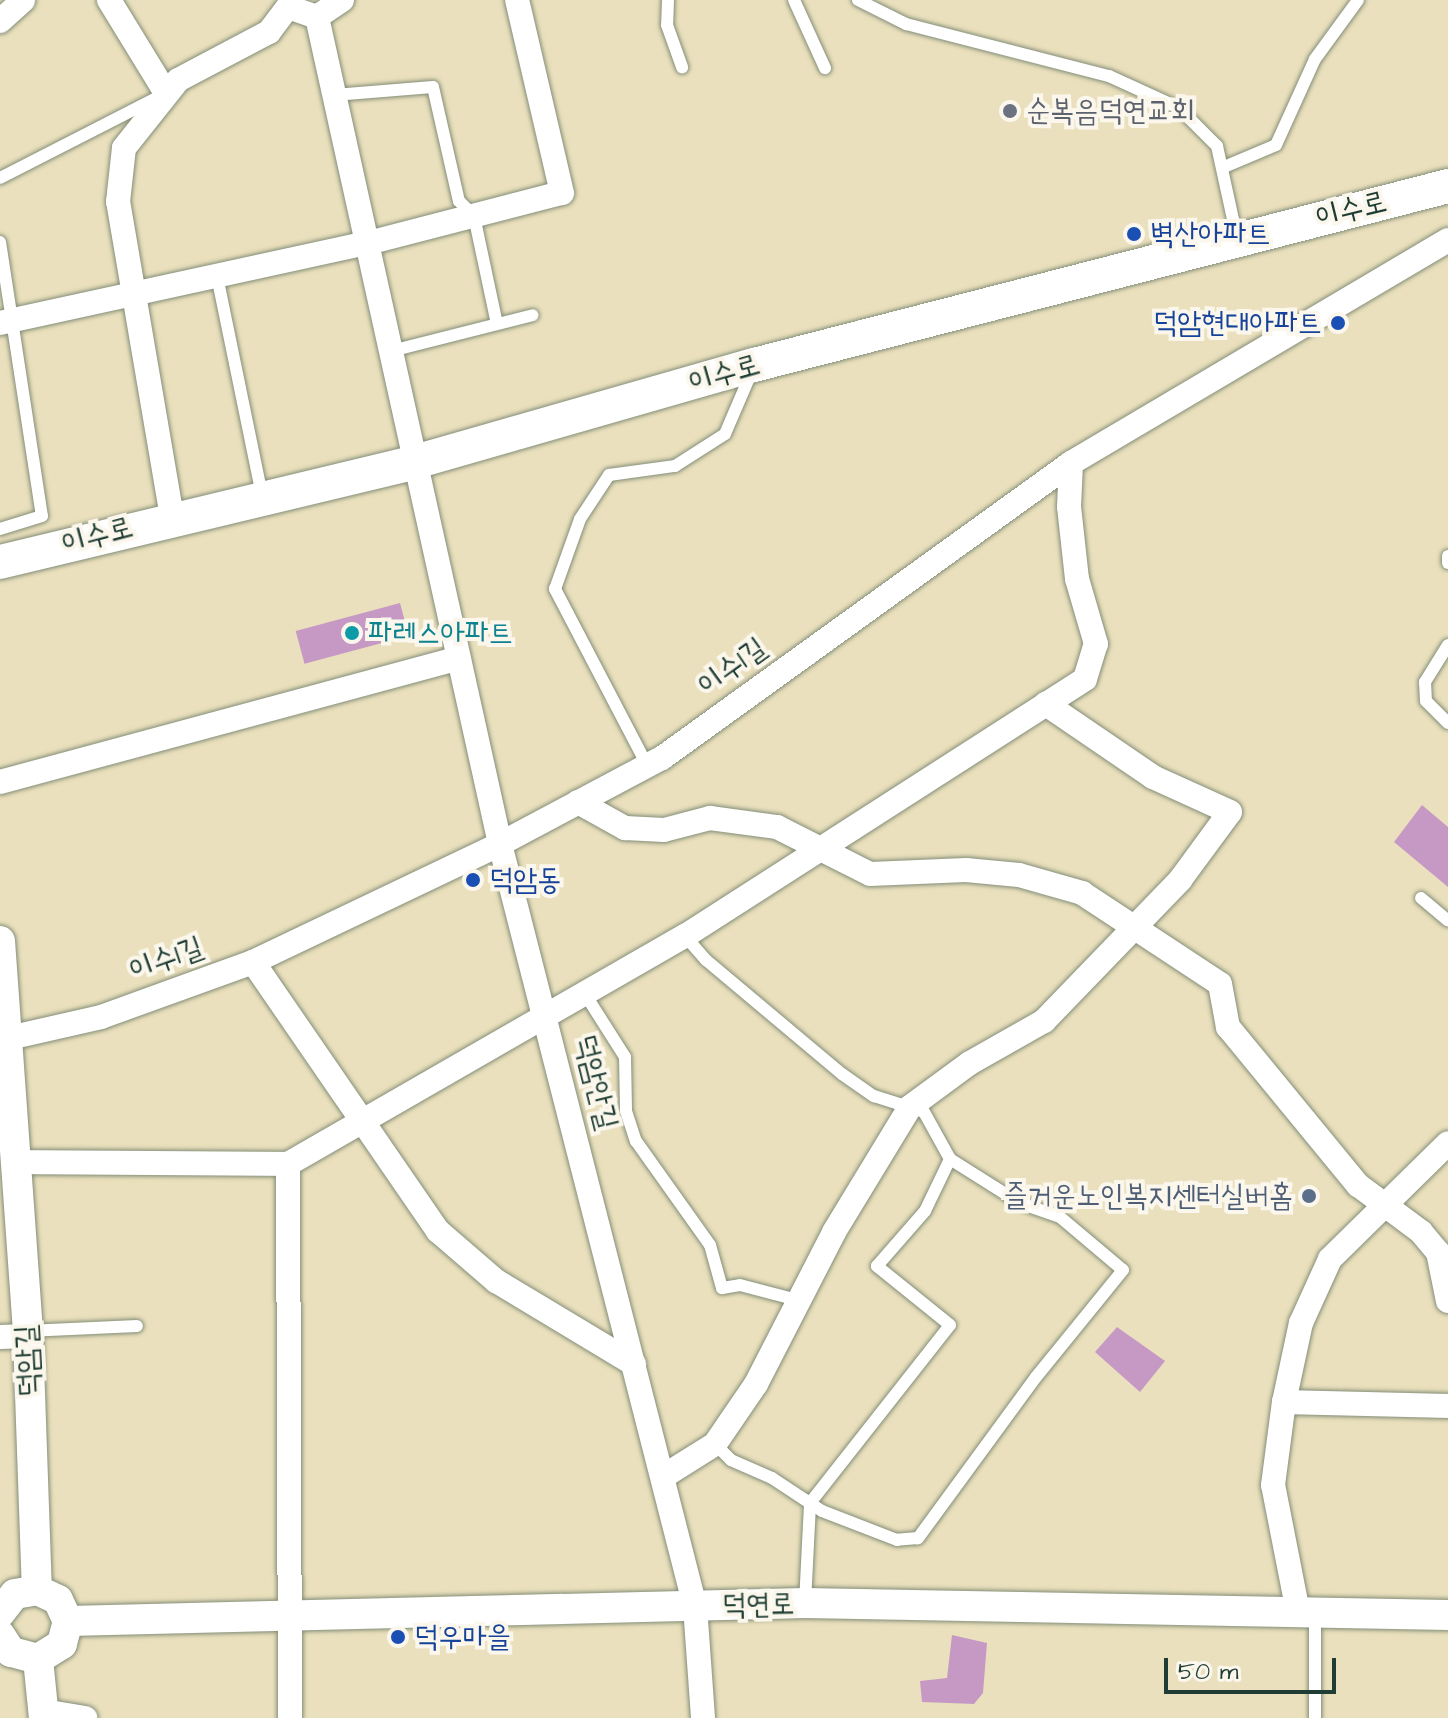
<!DOCTYPE html>
<html>
<head>
<meta charset="utf-8">
<style>
	body { margin:0 }
	#map { position:relative; width:1448px; height:1718px; overflow:hidden; background:#eae0bd; font-family:"Architects Daughter","Poor Story",sans-serif }
	div>[style] { position:absolute }
	.building>* { inset:0; background:#c699c5; transform-origin:0 0 }
	.roads { filter:drop-shadow(0 0 2px #848e78) drop-shadow(0 0 2px #848e78) }
	.service>* { height:12px; margin:-6px; padding:0 6px; transform-origin:6px; border-radius:6px; background:#fff }
	.minor>* { height:24px; margin:-12px; padding:0 12px; transform-origin:12px; border-radius:12px; background:#fff }
	.tertiary>* { height:30px; margin:-15px; padding:0 15px; transform-origin:15px; border-radius:15px; background:#fff }
	.secondary>* { height:34px; margin:-17px; padding:0 17px; transform-origin:17px; border-radius:17px; background:#fff }
	.dots>* { width:22px; height:22px; translate:-50% -50%; box-sizing:border-box; border:4px solid #fbf7ec; border-radius:50% }
	span { translate:-50% -50%; white-space:nowrap; text-align:center; line-height:1.15; -webkit-text-stroke:8px #fbf7ec; paint-order:stroke }
	.worship-label { font-size:30px; color:#5b616d }
	.left { translate:0 -50%; text-align:left }
	.street-label { font-size:30px; color:#1f3d34 }
	.transit-label { font-size:30px; color:#164399 }
	.right { translate:-100% -50%; text-align:right }
	.culture-label { font-size:30px; color:#0d838f }
	.service-label { font-size:30px; color:#4e5e75 }
	.scale { position:absolute; left:1164px; top:1658px; width:172px; height:36px; box-sizing:border-box; border:4px solid #1f3d34; border-top:0; padding-left:10px; font-size:24px; line-height:28px; white-space:nowrap; color:#1f3d34; -webkit-text-stroke:6px #fbf7ec; paint-order:stroke }
</style>
</head>
<body>
<div id="map">
	<div class="building">
		<div style="left:400px;top:603px;width:34px;height:108px;rotate:75deg"></div>
		<div style="clip-path:polygon(1422px 805px,1448px 827px,1448px 887px,1394px 842px)"></div>
		<div style="clip-path:polygon(1117px 1327px,1165px 1361px,1140px 1392px,1095px 1352px)"></div>
		<div style="clip-path:polygon(952px 1635px,987px 1643px,983px 1693px,974px 1704px,922px 1702px,920px 1681px,947px 1678px)"></div>
	</div>
	<div class="roads">
		<div class="service">
			<div style="left:668px;top:0;width:25px;rotate:92deg"></div>
			<div style="left:667px;top:25px;width:45px;rotate:70.3deg"></div>
			<div style="left:794px;top:0;width:75px;rotate:65.5deg"></div>
			<div style="left:858px;top:0;width:54px;rotate:26.6deg"></div>
			<div style="left:906px;top:24px;width:210px;rotate:14.4deg"></div>
			<div style="left:1109px;top:76px;width:77px;rotate:24.6deg"></div>
			<div style="left:1179px;top:108px;width:54px;rotate:45deg"></div>
			<div style="left:1217px;top:146px;width:94px;rotate:77.7deg"></div>
			<div style="left:334px;top:95px;width:99px;rotate:-4.6deg"></div>
			<div style="left:433px;top:87px;width:117px;rotate:77.2deg"></div>
			<div style="left:459px;top:201px;width:21px;rotate:45deg"></div>
			<div style="left:474px;top:216px;width:110px;rotate:78deg"></div>
			<div style="left:1224px;top:167px;width:56px;rotate:-22.9deg"></div>
			<div style="left:1276px;top:145px;width:94px;rotate:-65.6deg"></div>
			<div style="left:1315px;top:59px;width:73px;rotate:-53.9deg"></div>
			<div style="left:0;top:178px;width:175px;rotate:-27.1deg"></div>
			<div style="left:0;top:242px;width:277px;rotate:81.3deg"></div>
			<div style="left:42px;top:516px;width:44px;rotate:162.8deg"></div>
			<div style="left:217px;top:276px;width:224px;rotate:78.4deg"></div>
			<div style="left:391px;top:351px;width:146px;rotate:-14.2deg"></div>
			<div style="left:1448px;top:556px;width:7px;rotate:90deg"></div>
			<div style="left:1448px;top:645px;width:44px;rotate:121.9deg"></div>
			<div style="left:1425px;top:682px;width:19px;rotate:87deg"></div>
			<div style="left:1426px;top:701px;width:31px;rotate:45deg"></div>
			<div style="left:647px;top:765px;width:199px;rotate:-117.6deg"></div>
			<div style="left:555px;top:589px;width:74px;rotate:-70.3deg"></div>
			<div style="left:580px;top:519px;width:53px;rotate:-56.6deg"></div>
			<div style="left:609px;top:475px;width:67px;rotate:-7.8deg"></div>
			<div style="left:675px;top:466px;width:59px;rotate:-32.6deg"></div>
			<div style="left:725px;top:434px;width:69px;rotate:-66.8deg"></div>
			<div style="left:1421px;top:898px;width:35px;rotate:40deg"></div>
			<div style="left:685px;top:936px;width:32px;rotate:49deg"></div>
			<div style="left:706px;top:960px;width:177px;rotate:40deg"></div>
			<div style="left:842px;top:1074px;width:39px;rotate:35deg"></div>
			<div style="left:874px;top:1096px;width:52px;rotate:17.7deg"></div>
			<div style="left:924px;top:1112px;width:54px;rotate:61deg"></div>
			<div style="left:950px;top:1159px;width:83px;rotate:32.2deg"></div>
			<div style="left:1020px;top:1203px;width:42px;rotate:19.3deg"></div>
			<div style="left:1060px;top:1217px;width:82px;rotate:40.1deg"></div>
			<div style="left:1123px;top:1270px;width:138px;rotate:129.1deg"></div>
			<div style="left:1036px;top:1377px;width:200px;rotate:126.2deg"></div>
			<div style="left:918px;top:1538px;width:21px;rotate:175deg"></div>
			<div style="left:897px;top:1540px;width:80px;rotate:-158.9deg"></div>
			<div style="left:822px;top:1511px;width:60px;rotate:-146.6deg"></div>
			<div style="left:772px;top:1478px;width:45px;rotate:-156.3deg"></div>
			<div style="left:731px;top:1460px;width:23px;rotate:-135deg"></div>
			<div style="left:585px;top:994px;width:75px;rotate:57.6deg"></div>
			<div style="left:625px;top:1057px;width:54px;rotate:88.9deg"></div>
			<div style="left:626px;top:1111px;width:32px;rotate:72deg"></div>
			<div style="left:636px;top:1141px;width:128px;rotate:54.6deg"></div>
			<div style="left:710px;top:1245px;width:45px;rotate:74.4deg"></div>
			<div style="left:722px;top:1288px;width:18px;rotate:-9deg"></div>
			<div style="left:740px;top:1285px;width:63px;rotate:14.7deg"></div>
			<div style="left:27px;top:1331px;width:110px;rotate:-2.6deg"></div>
			<div style="left:805px;top:1603px;width:100px;rotate:-87.1deg"></div>
			<div style="left:810px;top:1503px;width:226px;rotate:-51.8deg"></div>
			<div style="left:950px;top:1325px;width:94px;rotate:-141.1deg"></div>
			<div style="left:877px;top:1266px;width:73px;rotate:-48.9deg"></div>
			<div style="left:925px;top:1211px;width:58px;rotate:-64.3deg"></div>
			<div style="left:1315px;top:1613px;width:105px;rotate:90deg"></div>
		</div>
		<div class="minor">
			<div style="left:109px;top:0;width:109px;rotate:58.5deg"></div>
			<div style="left:342px;top:0;width:30px;rotate:146deg"></div>
			<div style="left:317px;top:17px;width:847px;rotate:77.52deg"></div>
			<div style="left:500px;top:844px;width:787px;rotate:75.65deg"></div>
			<div style="left:695px;top:1606px;width:112px;rotate:85.9deg"></div>
			<div style="left:0;top:21px;width:31px;rotate:-42deg"></div>
			<div style="left:0;top:323px;width:377px;rotate:-12.3deg"></div>
			<div style="left:368px;top:243px;width:200px;rotate:-14.5deg"></div>
			<div style="left:562px;top:193px;width:198px;rotate:-103.1deg"></div>
			<div style="left:172px;top:517px;width:320px;rotate:-99.7deg"></div>
			<div style="left:118px;top:202px;width:54px;rotate:-83.7deg"></div>
			<div style="left:124px;top:148px;width:87px;rotate:-51.5deg"></div>
			<div style="left:178px;top:80px;width:103px;rotate:-27.8deg"></div>
			<div style="left:269px;top:32px;width:31px;rotate:-53deg"></div>
			<div style="left:288px;top:7px;width:31px;rotate:19deg"></div>
			<div style="left:0;top:782px;width:475px;rotate:-15.1deg"></div>
			<div style="left:578px;top:802px;width:54px;rotate:29deg"></div>
			<div style="left:625px;top:828px;width:39px;rotate:3deg"></div>
			<div style="left:664px;top:830px;width:48px;rotate:-14.6deg"></div>
			<div style="left:710px;top:818px;width:68px;rotate:7.7deg"></div>
			<div style="left:777px;top:827px;width:104px;rotate:26.8deg"></div>
			<div style="left:870px;top:874px;width:96px;rotate:-2.4deg"></div>
			<div style="left:966px;top:870px;width:53px;rotate:5.4deg"></div>
			<div style="left:1019px;top:875px;width:66px;rotate:15.9deg"></div>
			<div style="left:1082px;top:893px;width:165px;rotate:33.4deg"></div>
			<div style="left:1220px;top:984px;width:44px;rotate:79.5deg"></div>
			<div style="left:1228px;top:1027px;width:205px;rotate:50.6deg"></div>
			<div style="left:1358px;top:1185px;width:79px;rotate:36.7deg"></div>
			<div style="left:1421px;top:1232px;width:26px;rotate:50deg"></div>
			<div style="left:1438px;top:1252px;width:50px;rotate:78.5deg"></div>
			<div style="left:253px;top:962px;width:326px;rotate:55.5deg"></div>
			<div style="left:438px;top:1231px;width:77px;rotate:40.8deg"></div>
			<div style="left:496px;top:1281px;width:161px;rotate:31deg"></div>
			<div style="left:0;top:1040px;width:104px;rotate:-12.8deg"></div>
			<div style="left:101px;top:1017px;width:162px;rotate:-19.9deg"></div>
			<div style="left:253px;top:962px;width:274px;rotate:-25.5deg"></div>
			<div style="left:500px;top:844px;width:183px;rotate:-28deg"></div>
			<div style="left:662px;top:758px;width:504px;rotate:-35.8deg"></div>
			<div style="left:1071px;top:463px;width:438px;rotate:-30.6deg"></div>
			<div style="left:16px;top:1162px;width:272px;rotate:0.4deg"></div>
			<div style="left:288px;top:1164px;width:458px;rotate:-29.9deg"></div>
			<div style="left:685px;top:936px;width:475px;rotate:-32.7deg"></div>
			<div style="left:1085px;top:679px;width:37px;rotate:-73deg"></div>
			<div style="left:1096px;top:644px;width:68px;rotate:-106.3deg"></div>
			<div style="left:1077px;top:579px;width:72px;rotate:-96.3deg"></div>
			<div style="left:1069px;top:507px;width:44px;rotate:-87.4deg"></div>
			<div style="left:288px;top:1164px;width:554px;rotate:89.79deg"></div>
			<div style="left:0;top:1337px;width:28px;rotate:-2deg"></div>
			<div style="left:1284px;top:1402px;width:81px;rotate:-77.9deg"></div>
			<div style="left:1301px;top:1323px;width:70px;rotate:-65.6deg"></div>
			<div style="left:1330px;top:1259px;width:165px;rotate:-44.5deg"></div>
			<div style="left:664px;top:1476px;width:60px;rotate:-32.1deg"></div>
			<div style="left:715px;top:1444px;width:73px;rotate:-55.7deg"></div>
			<div style="left:756px;top:1384px;width:171px;rotate:-62.8deg"></div>
			<div style="left:834px;top:1232px;width:146px;rotate:-58.7deg"></div>
			<div style="left:910px;top:1107px;width:74px;rotate:-36.3deg"></div>
			<div style="left:970px;top:1063px;width:85px;rotate:-29.6deg"></div>
			<div style="left:1044px;top:1021px;width:196px;rotate:-46deg"></div>
			<div style="left:1180px;top:880px;width:84px;rotate:-53.7deg"></div>
			<div style="left:1230px;top:812px;width:85px;rotate:-155.6deg"></div>
			<div style="left:1153px;top:777px;width:130px;rotate:-145.7deg"></div>
			<div style="left:1298px;top:1612px;width:129px;rotate:-101.1deg"></div>
			<div style="left:1273px;top:1485px;width:84px;rotate:-82.5deg"></div>
			<div style="left:1284px;top:1402px;width:164px;rotate:1.4deg"></div>
			<div style="left:43px;top:1711px;width:43px;rotate:9.5deg"></div>
		</div>
		<div class="tertiary">
			<div style="left:0;top:941px;width:396px;rotate:85.9deg"></div>
			<div style="left:28px;top:1336px;width:254px;rotate:88deg"></div>
			<div style="left:0;top:1613px;width:24px;rotate:-52deg"></div>
			<div style="left:15px;top:1594px;width:22px;rotate:-10deg"></div>
			<div style="left:37px;top:1590px;width:23px;rotate:25deg"></div>
			<div style="left:58px;top:1600px;width:23px;rotate:65deg"></div>
			<div style="left:68px;top:1621px;width:24px;rotate:105deg"></div>
			<div style="left:62px;top:1644px;width:28px;rotate:148deg"></div>
			<div style="left:38px;top:1659px;width:28px;rotate:-165deg"></div>
			<div style="left:11px;top:1652px;width:20px;rotate:-123deg"></div>
			<div style="left:68px;top:1621px;width:737px;rotate:-1.4deg"></div>
			<div style="left:805px;top:1603px;width:643px;rotate:1.07deg"></div>
			<div style="left:38px;top:1659px;width:59px;rotate:84.2deg"></div>
		</div>
		<div class="secondary">
			<div style="left:0;top:562px;width:427px;rotate:-13.5deg"></div>
			<div style="left:415px;top:462px;width:353px;rotate:-16deg"></div>
			<div style="left:754px;top:365px;width:717px;rotate:-14.46deg"></div>
		</div>
	</div>
	<div class="dots">
		<div style="left:1010px;top:111px;background:#6b7280"></div>
		<div style="left:1134px;top:234px;background:#1a4fb4"></div>
		<div style="left:1338px;top:323px;background:#1a4fb4"></div>
		<div style="left:352px;top:633px;background:#0f9aa8"></div>
		<div style="left:473px;top:880px;background:#1a4fb4"></div>
		<div style="left:1309px;top:1196px;background:#5c6f8a"></div>
		<div style="left:398px;top:1637px;background:#1a4fb4"></div>
	</div>
	<div class="worship-label">
		<span class="left" style="left:1026px;top:111px">순복음덕연교회</span>
	</div>
	<div class="street-label">
		<span style="left:1351px;top:210px;rotate:-14deg">이수로</span>
		<span style="left:724px;top:374px;rotate:-16deg">이수로</span>
		<span style="left:97px;top:536px;rotate:-15deg">이수로</span>
		<span style="left:732px;top:667px;rotate:-36deg">이수1길</span>
		<span style="left:166px;top:959px;rotate:-20deg">이수1길</span>
		<span style="left:596px;top:1082px;rotate:76deg">덕암안길</span>
		<span style="left:28px;top:1361px;rotate:-93deg">덕암길</span>
		<span style="left:758px;top:1605px;rotate:-1deg">덕연로</span>
	</div>
	<div class="transit-label">
		<span class="left" style="left:1150px;top:234px">벽산아파트</span>
		<span class="right" style="left:1322px;top:323px">덕암현대아파트</span>
		<span class="left" style="left:489px;top:880px">덕암동</span>
		<span class="left" style="left:414px;top:1637px">덕우마을</span>
	</div>
	<div class="culture-label">
		<span class="left" style="left:368px;top:633px">파레스아파트</span>
	</div>
	<div class="service-label">
		<span class="right" style="left:1293px;top:1196px">즐거운노인복지센터실버홈</span>
	</div>
	<div class="scale">50 m</div>
</div>
</body>
</html>
